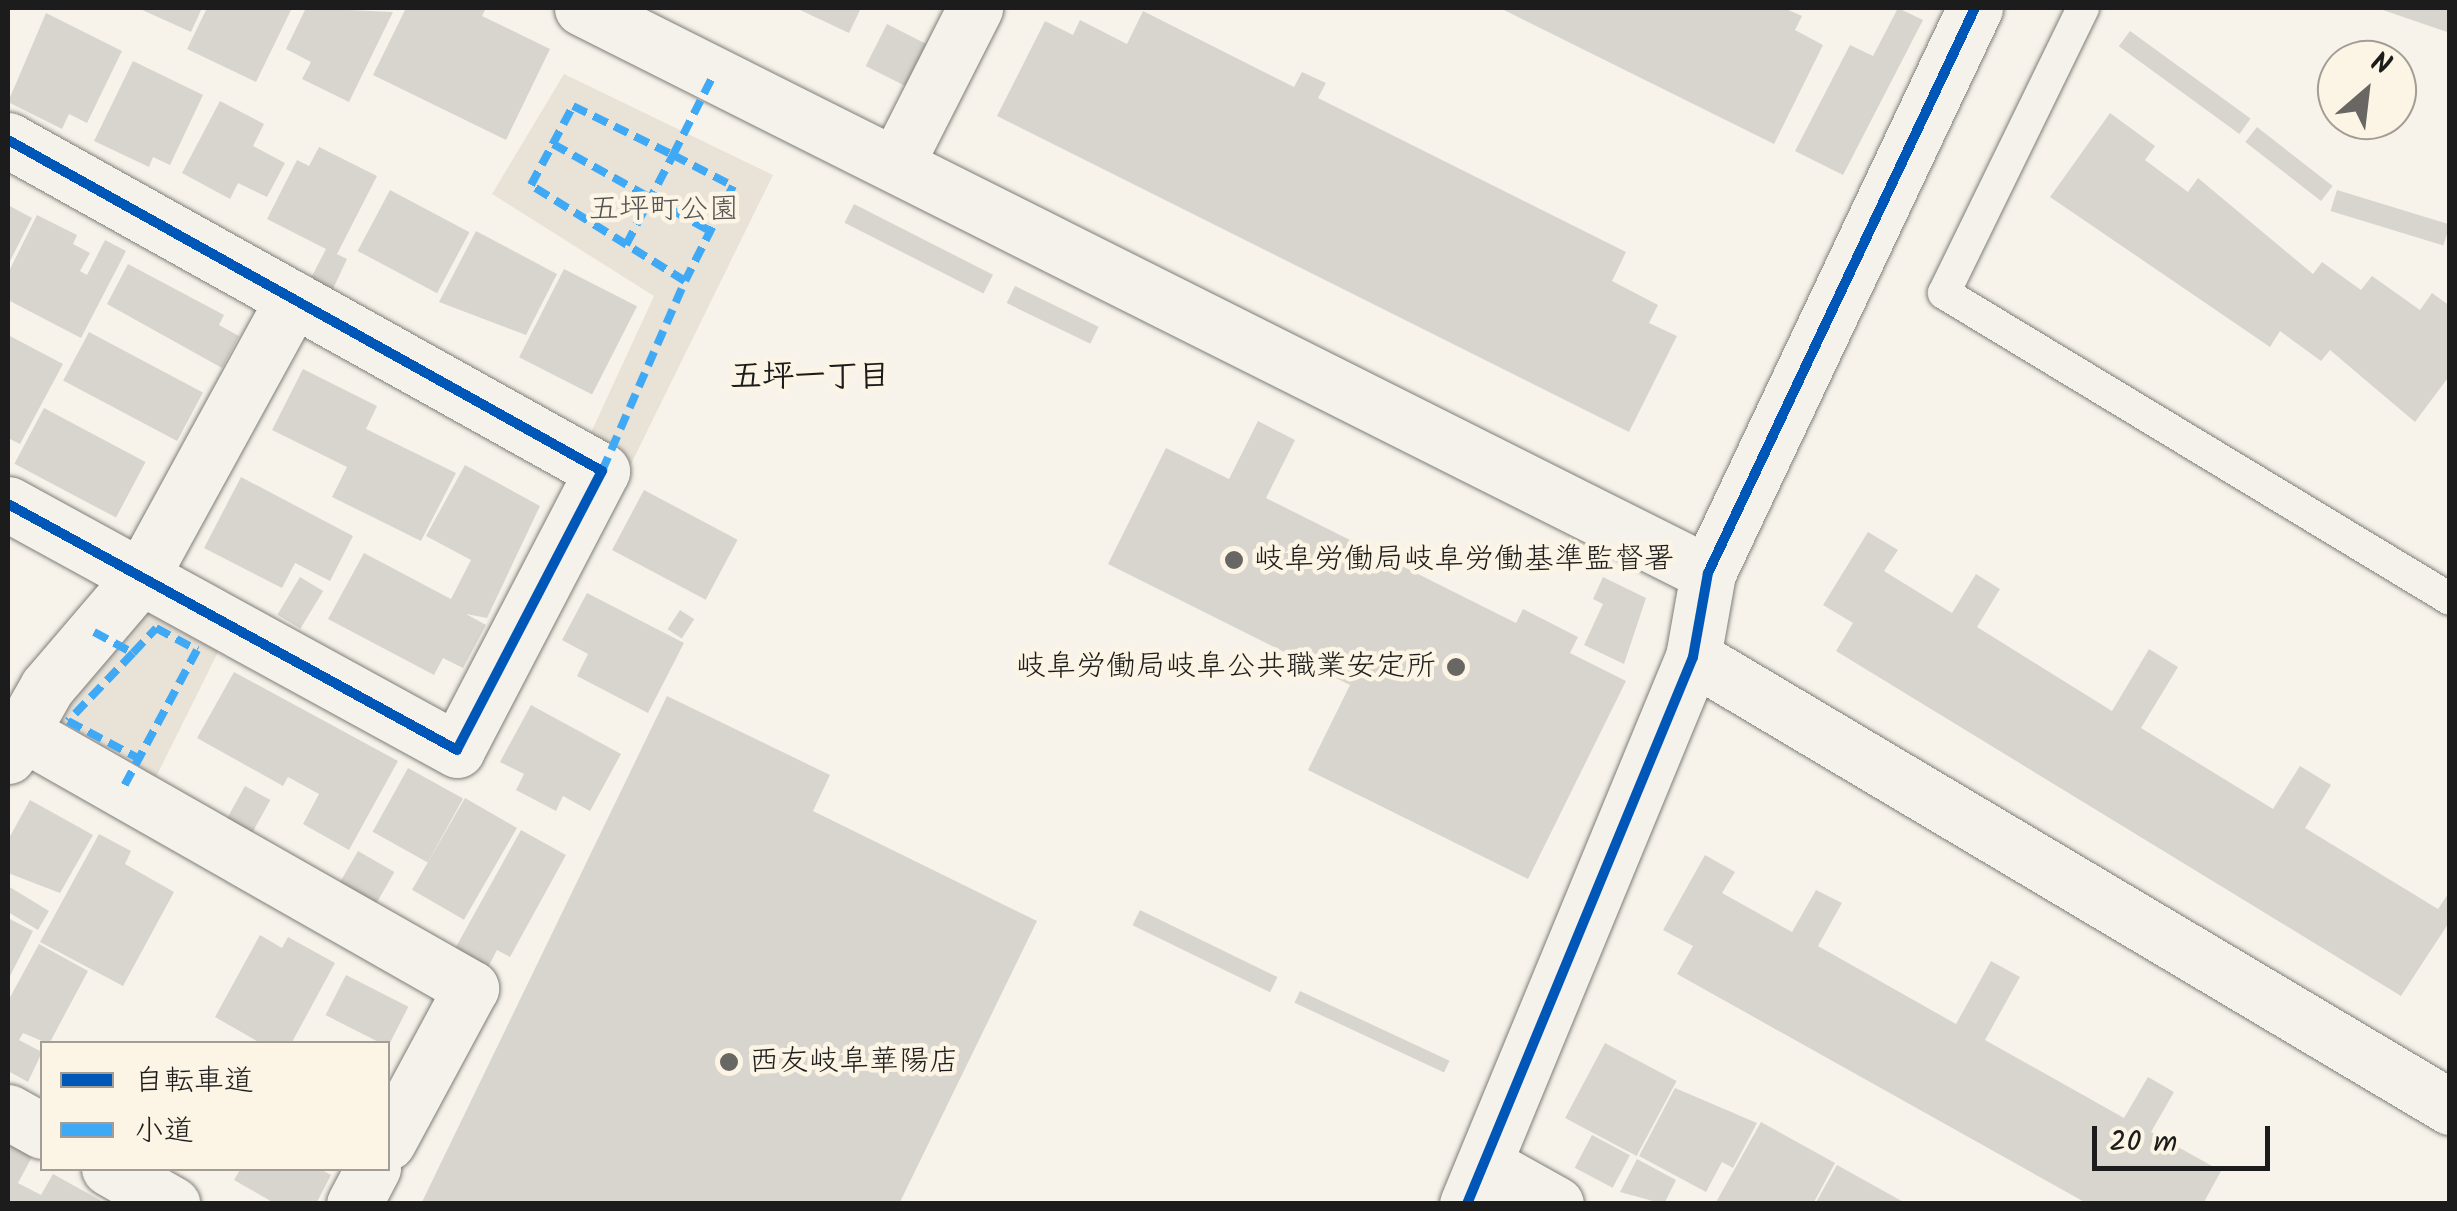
<!DOCTYPE html>
<html>
<head>
<meta charset="utf-8">
<style>
	body { margin:0 }
	#map { position:relative; width:2457px; height:1211px; overflow:hidden; background:#f7f3ea; font-family:Kalam,"Klee One",sans-serif }
	div>[style] { position:absolute }
	.green>* { inset:0; background:#e8e2d7 }
	.building>* { inset:0; background:#d8d5cf; transform-origin:0 0 }
	.roads { filter:drop-shadow(0 0 2px #7f7d79) drop-shadow(0 0 2px #7f7d79) }
	.service>* { height:32px; margin:-16px; padding:0 16px; transform-origin:16px; border-radius:16px; background:#f5f2ec }
	.minor>* { height:55px; margin:-27.5px; padding:0 27.5px; transform-origin:27.5px; border-radius:27.5px; background:#f5f2ec }
	.tertiary>* { height:55px; margin:-27.5px; padding:0 27.5px; transform-origin:27.5px; border-radius:27.5px; background:#f5f2ec }
	.quiet>* { height:8px; margin-top:-4px; transform-origin:0; background:repeating-linear-gradient(90deg,#3fa9f5 0 15px,transparent 0 23px) }
	.cycleway>* { height:10px; margin:-5px; padding:0 5px; transform-origin:5px; border-radius:5px; background:#0057b8 }
	.dots>* { width:28px; height:28px; translate:-50% -50%; box-sizing:border-box; border:5px solid #fcf5e5; border-radius:50% }
	span { translate:-50% -50%; white-space:nowrap; text-align:center; line-height:1.15; -webkit-text-stroke:9px #fcf5e5; paint-order:stroke }
	.park-label { font-size:30px; color:#555450 }
	.poi-label { font-size:30px; color:#1c1c1c }
	.left { translate:0 -50%; text-align:left }
	.right { translate:-100% -50%; text-align:right }
	.neighbourhood-label { font-size:32px; color:#1c1c1c; font-weight:700 }
	.frame { position:absolute; inset:0; border:10px solid #1c1c1c; pointer-events:none }
	.legend { position:absolute; left:40px; top:1041px; width:350px; height:130px; box-sizing:border-box; background:#fcf5e5; border:2px solid #a29e95; margin:0; padding:12px 18px; list-style:none; font-size:30px; color:#1c1c1c }
	.legend li { display:flex; align-items:center; gap:20px; height:50px }
	.legend b { width:50px; border:2px solid #a29e95 }
	.north { position:absolute; left:2317px; top:40px; width:100px; height:100px; box-sizing:border-box; background:#fcf5e5; border:2px solid #a29e95; border-radius:50%; rotate:28deg; font-size:28px; font-weight:700; line-height:40px; text-align:center; color:#1c1c1c }
	.north::after { content:''; display:block; margin:auto; width:35px; height:45px; background:#696764; clip-path:polygon(50% 0,100% 100%,50% 72%,0 100%) }
	.scale { position:absolute; left:2092px; top:1126px; width:178px; height:45px; box-sizing:border-box; border:5px solid #1c1c1c; border-top:0; padding-left:12px; font-size:30px; line-height:35px; white-space:nowrap; color:#1c1c1c; -webkit-text-stroke:8px #fcf5e5; paint-order:stroke }
</style>
</head>
<body>
<div id="map">
	<div class="green">
		<div style="clip-path:polygon(564px 74px,773px 175px,631px 464px,588px 439px,654px 296px,492px 194px)"></div>
		<div style="clip-path:polygon(149px 603px,222px 644px,153px 783px,50px 726px)"></div>
	</div>
	<div class="building">
		<div style="clip-path:polygon(138px 8px,202px 8px,191px 32px)"></div>
		<div style="clip-path:polygon(207px 8px,292px 8px,256px 82px,187px 49px)"></div>
		<div style="clip-path:polygon(306px 8px,393px 12px,349px 102px,302px 79px,311px 62px,286px 49px)"></div>
		<div style="clip-path:polygon(406px 8px,486px 8px,482px 16px,550px 49px,506px 140px,373px 75px)"></div>
		<div style="clip-path:polygon(796px 8px,861px 8px,849px 33px)"></div>
		<div style="clip-path:polygon(1500px 8px,1784px 8px,1802px 16px,1795px 30px,1823px 45px,1774px 144px)"></div>
		<div style="clip-path:polygon(1898px 8px,1923px 20px,1843px 175px,1795px 151px,1850px 45px,1873px 56px)"></div>
		<div style="clip-path:polygon(2377px 8px,2450px 8px,2450px 33px)"></div>
		<div style="clip-path:polygon(1143px 11px,1294px 87px,1302px 72px,1326px 83px,1318px 98px,1626px 252px,1612px 281px,1658px 305px,1649px 323px,1677px 336px,1629px 432px,997px 116px,1045px 21px,1073px 35px,1080px 20px,1127px 44px)"></div>
		<div style="clip-path:polygon(46px 13px,122px 51px,87px 123px,69px 114px,62px 129px,8px 102px)"></div>
		<div style="left:887px;top:24px;width:44px;height:47px;rotate:27deg"></div>
		<div style="left:2130px;top:31px;width:149px;height:19px;rotate:36deg"></div>
		<div style="clip-path:polygon(133px 61px,203px 95px,170px 165px,153px 157px,149px 167px,94px 141px)"></div>
		<div style="clip-path:polygon(220px 101px,264px 124px,253px 146px,285px 163px,267px 197px,238px 183px,230px 199px,182px 173px)"></div>
		<div style="clip-path:polygon(2110px 113px,2155px 146px,2145px 160px,2188px 192px,2198px 178px,2313px 274px,2322px 262px,2361px 290px,2372px 276px,2420px 310px,2432px 293px,2450px 306px,2450px 375px,2415px 422px,2330px 350px,2321px 361px,2280px 331px,2270px 347px,2050px 197px)"></div>
		<div style="left:2257px;top:127px;width:96px;height:19px;rotate:38deg"></div>
		<div style="clip-path:polygon(319px 147px,377px 176px,337px 254px,347px 259px,332px 291px,310px 280px,326px 249px,267px 219px,297px 160px,309px 166px)"></div>
		<div style="left:390px;top:190px;width:90px;height:69px;rotate:28deg"></div>
		<div style="left:2337px;top:190px;width:118px;height:22px;rotate:17deg"></div>
		<div style="left:854px;top:204px;width:156px;height:21px;rotate:27deg"></div>
		<div style="clip-path:polygon(8px 205px,32px 218px,8px 265px)"></div>
		<div style="clip-path:polygon(37px 215px,77px 235px,73px 244px,90px 253px,80px 271px,87px 275px,105px 240px,126px 251px,81px 338px,8px 300px,8px 273px)"></div>
		<div style="clip-path:polygon(476px 231px,557px 274px,526px 335px,439px 302px)"></div>
		<div style="clip-path:polygon(128px 264px,224px 315px,219px 325px,239px 336px,222px 368px,107px 304px)"></div>
		<div style="left:564px;top:269px;width:82px;height:99px;rotate:27deg"></div>
		<div style="left:1015px;top:286px;width:93px;height:19px;rotate:26deg"></div>
		<div style="left:89px;top:332px;width:129px;height:55px;rotate:28deg"></div>
		<div style="clip-path:polygon(8px 335px,63px 364px,20px 444px,8px 438px)"></div>
		<div style="clip-path:polygon(303px 369px,377px 406px,366px 429px,456px 473px,421px 541px,332px 497px,347px 467px,272px 430px)"></div>
		<div style="left:44px;top:408px;width:115px;height:63px;rotate:28deg"></div>
		<div style="clip-path:polygon(1258px 421px,1295px 440px,1266px 498px,1516px 623px,1523px 609px,1578px 637px,1570px 653px,1626px 681px,1528px 879px,1308px 770px,1350px 685px,1108px 564px,1166px 448px,1229px 479px)"></div>
		<div style="clip-path:polygon(465px 465px,540px 506px,487px 618px,466px 614px,486px 625px,463px 668px,443px 658px,434px 675px,328px 619px,364px 553px,451px 599px,471px 560px,426px 536px)"></div>
		<div style="clip-path:polygon(241px 477px,353px 536px,330px 581px,295px 563px,282px 588px,204px 548px)"></div>
		<div style="left:644px;top:490px;width:106px;height:68px;rotate:28deg"></div>
		<div style="clip-path:polygon(1868px 532px,1898px 550px,1884px 571px,1952px 613px,1976px 574px,2000px 589px,1977px 627px,2112px 711px,2149px 649px,2178px 667px,2141px 728px,2273px 809px,2300px 766px,2331px 785px,2305px 828px,2438px 909px,2450px 891px,2450px 921px,2401px 996px,1836px 651px,1853px 623px,1823px 605px)"></div>
		<div style="left:300px;top:577px;width:27px;height:44px;rotate:31deg"></div>
		<div style="clip-path:polygon(1603px 577px,1646px 598px,1624px 664px,1584px 645px,1603px 604px,1593px 599px)"></div>
		<div style="clip-path:polygon(587px 593px,684px 643px,648px 713px,577px 676px,588px 654px,562px 640px)"></div>
		<div style="left:680px;top:610px;width:17px;height:23px;rotate:33deg"></div>
		<div style="clip-path:polygon(234px 672px,398px 761px,349px 850px,303px 824px,319px 794px,288px 777px,283px 786px,197px 738px)"></div>
		<div style="clip-path:polygon(667px 696px,830px 775px,813px 811px,1037px 921px,899px 1204px,421px 1204px)"></div>
		<div style="clip-path:polygon(531px 705px,621px 754px,590px 811px,563px 796px,556px 811px,516px 790px,524px 774px,500px 762px)"></div>
		<div style="left:408px;top:768px;width:63px;height:73px;rotate:29deg"></div>
		<div style="left:245px;top:786px;width:29px;height:45px;rotate:29deg"></div>
		<div style="left:465px;top:798px;width:60px;height:106px;rotate:30deg"></div>
		<div style="clip-path:polygon(30px 800px,93px 835px,60px 893px,8px 873px,8px 840px)"></div>
		<div style="clip-path:polygon(521px 830px,566px 855px,510px 957px,497px 950px,485px 973px,452px 954px)"></div>
		<div style="clip-path:polygon(99px 834px,131px 851px,125px 864px,174px 892px,123px 986px,40px 942px)"></div>
		<div style="left:358px;top:851px;width:42px;height:40px;rotate:30deg"></div>
		<div style="clip-path:polygon(1705px 855px,1735px 872px,1722px 893px,1792px 932px,1816px 890px,1842px 903px,1818px 946px,1956px 1024px,1991px 961px,2020px 977px,1985px 1040px,2124px 1118px,2148px 1077px,2174px 1092px,2151px 1132px,2221px 1171px,2203px 1204px,2088px 1204px,1677px 974px,1693px 946px,1663px 930px)"></div>
		<div style="clip-path:polygon(8px 886px,49px 911px,38px 930px,8px 912px)"></div>
		<div style="left:1140px;top:910px;width:153px;height:17px;rotate:26deg"></div>
		<div style="clip-path:polygon(8px 918px,33px 931px,8px 980px)"></div>
		<div style="clip-path:polygon(260px 935px,282px 948px,288px 937px,335px 963px,291px 1044px,262px 1044px,215px 1017px)"></div>
		<div style="clip-path:polygon(39px 944px,88px 971px,49px 1044px,23px 1033px,19px 1040px,42px 1052px,28px 1082px,8px 1071px,8px 1001px)"></div>
		<div style="left:346px;top:975px;width:70px;height:45px;rotate:27deg"></div>
		<div style="left:1300px;top:991px;width:165px;height:13px;rotate:25deg"></div>
		<div style="left:1605px;top:1043px;width:81px;height:85px;rotate:28deg"></div>
		<div style="clip-path:polygon(1675px 1088px,1757px 1123px,1733px 1168px,1722px 1162px,1706px 1192px,1639px 1156px)"></div>
		<div style="clip-path:polygon(1761px 1122px,1835px 1163px,1813px 1204px,1715px 1204px)"></div>
		<div style="left:1592px;top:1135px;width:43px;height:37px;rotate:28deg"></div>
		<div style="clip-path:polygon(8px 1144px,32px 1157px,18px 1183px,41px 1195px,53px 1174px,107px 1204px,8px 1204px)"></div>
		<div style="clip-path:polygon(1637px 1159px,1676px 1180px,1664px 1204px,1620px 1192px)"></div>
		<div style="clip-path:polygon(1837px 1165px,1907px 1204px,1815px 1204px)"></div>
		<div style="clip-path:polygon(241px 1168px,318px 1168px,331px 1175px,316px 1204px,276px 1204px,234px 1180px)"></div>
	</div>
	<div class="roads">
		<div class="service">
			<div style="left:2083px;top:8px;width:317px;rotate:116deg"></div>
			<div style="left:1944px;top:293px;width:591px;rotate:31.16deg"></div>
		</div>
		<div class="minor">
			<div style="left:582px;top:8px;width:1260px;rotate:26.65deg"></div>
			<div style="left:1708px;top:573px;width:85px;rotate:100.1deg"></div>
			<div style="left:1693px;top:657px;width:592px;rotate:112.45deg"></div>
			<div style="left:8px;top:140px;width:680px;rotate:29.13deg"></div>
			<div style="left:602px;top:471px;width:314px;rotate:117.5deg"></div>
			<div style="left:457px;top:750px;width:512px;rotate:-151.28deg"></div>
			<div style="left:897px;top:162px;width:173px;rotate:-63.1deg"></div>
			<div style="left:1693px;top:657px;width:881px;rotate:30.73deg"></div>
			<div style="left:21px;top:732px;width:518px;rotate:29.64deg"></div>
			<div style="left:471px;top:988px;width:175px;rotate:118.3deg"></div>
			<div style="left:8px;top:756px;width:79px;rotate:-60.5deg"></div>
			<div style="left:47px;top:687px;width:145px;rotate:-49.5deg"></div>
			<div style="left:141px;top:577px;width:317px;rotate:-61.3deg"></div>
			<div style="left:8px;top:1112px;width:39px;rotate:29deg"></div>
			<div style="left:1486px;top:1165px;width:80px;rotate:29.1deg"></div>
			<div style="left:109px;top:1168px;width:73px;rotate:29.7deg"></div>
			<div style="left:354px;top:1204px;width:41px;rotate:-62.2deg"></div>
		</div>
		<div class="tertiary">
			<div style="left:1708px;top:573px;width:625px;rotate:-64.71deg"></div>
		</div>
	</div>
	<div class="quiet">
		<div style="left:553px;top:144px;width:179px;rotate:29deg"></div>
		<div style="left:626px;top:245px;width:102px;rotate:-62.4deg"></div>
		<div style="left:673px;top:155px;width:68px;rotate:27.3deg"></div>
		<div style="left:733px;top:186px;width:106px;rotate:116.8deg"></div>
		<div style="left:602px;top:471px;width:207px;rotate:-66.4deg"></div>
		<div style="left:685px;top:281px;width:181px;rotate:-148.1deg"></div>
		<div style="left:531px;top:185px;width:89px;rotate:-62deg"></div>
		<div style="left:573px;top:106px;width:111px;rotate:26.1deg"></div>
		<div style="left:673px;top:155px;width:91px;rotate:-63.2deg"></div>
		<div style="left:94px;top:632px;width:44px;rotate:28.3deg"></div>
		<div style="left:133px;top:653px;width:34px;rotate:-47deg"></div>
		<div style="left:156px;top:628px;width:47px;rotate:28.2deg"></div>
		<div style="left:197px;top:650px;width:159px;rotate:118.2deg"></div>
		<div style="left:133px;top:653px;width:94px;rotate:133.7deg"></div>
		<div style="left:68px;top:721px;width:79px;rotate:27.9deg"></div>
	</div>
	<div class="cycleway">
		<div style="left:8px;top:140px;width:680px;rotate:29.13deg"></div>
		<div style="left:602px;top:471px;width:314px;rotate:117.5deg"></div>
		<div style="left:457px;top:750px;width:512px;rotate:-151.28deg"></div>
		<div style="left:1467px;top:1204px;width:592px;rotate:-67.55deg"></div>
		<div style="left:1693px;top:657px;width:85px;rotate:-79.9deg"></div>
		<div style="left:1708px;top:573px;width:625px;rotate:-64.71deg"></div>
	</div>
	<div class="dots">
		<div style="left:1234px;top:560px;background:#696764"></div>
		<div style="left:1456px;top:667px;background:#696764"></div>
		<div style="left:729px;top:1062px;background:#696764"></div>
	</div>
	<div class="park-label">
		<span style="left:664px;top:210px">五坪町公園</span>
	</div>
	<div class="poi-label">
		<span class="left" style="left:1254px;top:560px">岐阜労働局岐阜労働基準監督署</span>
		<span class="right" style="left:1436px;top:667px">岐阜労働局岐阜公共職業安定所</span>
		<span class="left" style="left:749px;top:1062px">西友岐阜華陽店</span>
	</div>
	<div class="neighbourhood-label">
		<span style="left:810px;top:378px">五坪一丁目</span>
	</div>
	<div class="frame"></div>
	<ul class="legend">
	<li><b style="height:12px;background:#0057b8"></b>自転車道</li>
	<li><b style="height:12px;background:#3fa9f5"></b>小道</li>
	</ul>
	<div class="north">N</div>
	<div class="scale">20 m</div>
</div>
</body>
</html>
